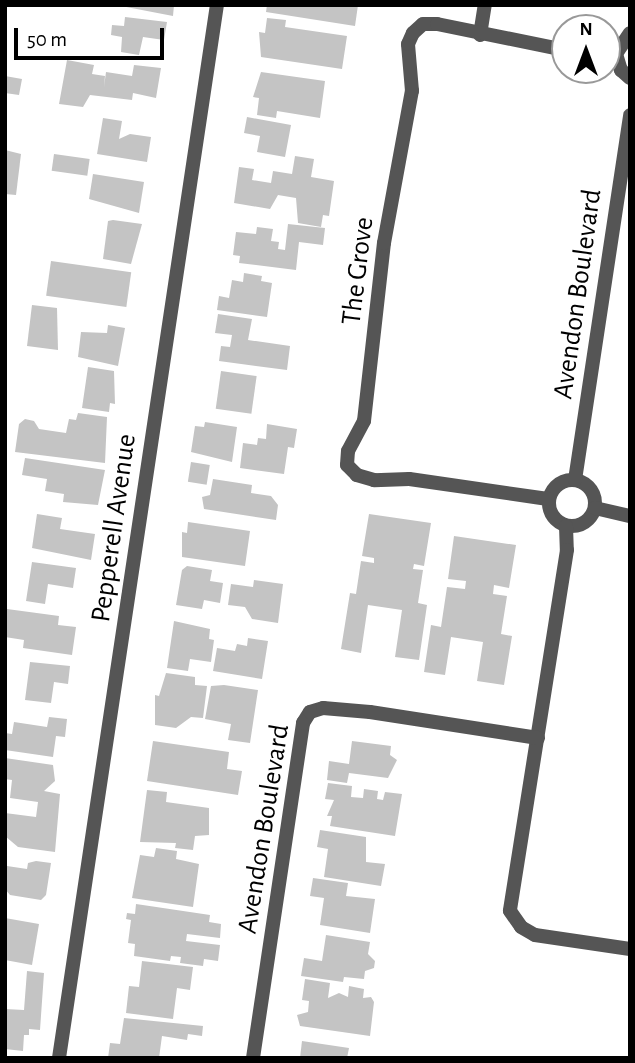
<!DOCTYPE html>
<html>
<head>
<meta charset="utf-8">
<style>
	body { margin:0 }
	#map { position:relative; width:635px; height:1063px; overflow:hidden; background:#fff; font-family:"Alegreya Sans",sans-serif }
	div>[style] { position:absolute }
	.building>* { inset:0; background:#c4c4c4; transform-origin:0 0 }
	.minor>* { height:14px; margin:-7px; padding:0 7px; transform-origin:7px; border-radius:7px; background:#555 }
	.minor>.ring { margin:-7px; padding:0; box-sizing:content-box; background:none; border:14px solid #555; border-radius:50% }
	span { translate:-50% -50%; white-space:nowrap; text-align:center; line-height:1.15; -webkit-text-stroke:6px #fff; paint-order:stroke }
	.street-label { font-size:28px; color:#000 }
	.frame { position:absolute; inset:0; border:7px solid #000; pointer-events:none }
	.north { position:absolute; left:551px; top:14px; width:70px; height:70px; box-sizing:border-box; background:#fff; border:2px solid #999; border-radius:50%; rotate:0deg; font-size:19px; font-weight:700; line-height:28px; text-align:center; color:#000 }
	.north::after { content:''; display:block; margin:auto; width:24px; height:32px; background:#000; clip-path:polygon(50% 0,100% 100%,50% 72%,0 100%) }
	.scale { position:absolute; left:14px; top:28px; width:150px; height:32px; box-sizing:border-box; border:4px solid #000; border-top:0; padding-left:9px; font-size:21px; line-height:24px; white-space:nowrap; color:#000; -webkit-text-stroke:5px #fff; paint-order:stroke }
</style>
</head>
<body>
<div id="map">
	<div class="building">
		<div style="clip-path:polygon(116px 5px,174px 5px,173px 16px)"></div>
		<div style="clip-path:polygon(267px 5px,358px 5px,355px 26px,266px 12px)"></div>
		<div style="clip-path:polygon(125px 17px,167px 22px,164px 40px,143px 37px,139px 55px,121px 52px,122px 37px,111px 35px,112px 25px,124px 26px)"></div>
		<div style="clip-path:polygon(267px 18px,286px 20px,285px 27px,347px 36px,342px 69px,261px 57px,259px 32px,265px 33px)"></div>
		<div style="clip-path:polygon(67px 60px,94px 65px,92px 74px,105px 76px,104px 87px,106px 72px,132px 76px,134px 65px,161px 68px,156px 98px,133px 93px,132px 100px,90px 95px,83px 107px,59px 104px)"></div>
		<div style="clip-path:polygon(261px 72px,325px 81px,320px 118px,277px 111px,276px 118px,257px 115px,259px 98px,253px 97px)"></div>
		<div style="clip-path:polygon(5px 76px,22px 79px,19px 95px,5px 93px)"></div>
		<div style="clip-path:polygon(247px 117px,291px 125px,285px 157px,257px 152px,260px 136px,244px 133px)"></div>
		<div style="clip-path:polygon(103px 118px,122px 121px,119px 139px,130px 134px,151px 137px,147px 162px,97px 154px)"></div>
		<div style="clip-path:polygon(5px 150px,21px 154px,16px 195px,5px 194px)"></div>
		<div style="left:54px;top:154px;width:36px;height:17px;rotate:8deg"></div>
		<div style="clip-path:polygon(295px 156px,314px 159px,311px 177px,334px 181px,329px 216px,323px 215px,321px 227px,298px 223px,296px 198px,278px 195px,270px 209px,234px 203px,239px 167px,254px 169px,252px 180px,271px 183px,273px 171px,292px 174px)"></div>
		<div style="clip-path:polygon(93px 174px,144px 182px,139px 213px,89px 199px)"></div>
		<div style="clip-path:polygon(113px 220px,142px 224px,131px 264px,103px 259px,108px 221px)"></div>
		<div style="clip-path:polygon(288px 224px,325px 228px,323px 245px,299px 242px,296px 270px,239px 263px,240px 256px,233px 255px,236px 232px,256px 234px,257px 227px,273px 229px,271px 241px,279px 242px,278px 249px,285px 250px)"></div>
		<div style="left:51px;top:261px;width:81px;height:35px;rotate:8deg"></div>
		<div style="clip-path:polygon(244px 273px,262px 276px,261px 281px,272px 283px,267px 317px,217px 310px,219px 296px,229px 298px,232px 280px,243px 282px)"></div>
		<div style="clip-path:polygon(32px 305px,57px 308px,58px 350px,27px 346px)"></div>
		<div style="clip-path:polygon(218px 314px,252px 319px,248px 340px,290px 346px,287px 370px,219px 361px,221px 346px,230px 347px,232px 335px,215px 333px)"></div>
		<div style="clip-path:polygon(108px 325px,125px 328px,118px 366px,78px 357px,81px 332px,107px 333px)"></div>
		<div style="clip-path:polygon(88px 367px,114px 371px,115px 404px,110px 403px,109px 412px,82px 408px)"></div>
		<div style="left:221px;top:371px;width:36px;height:38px;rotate:8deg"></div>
		<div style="clip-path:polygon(78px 413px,107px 417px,105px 463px,15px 452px,19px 424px,25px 419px,34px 421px,39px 429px,66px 433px,69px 419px,76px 420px)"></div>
		<div style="clip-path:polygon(205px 422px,237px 427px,232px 462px,191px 452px,195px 426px,204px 427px)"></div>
		<div style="clip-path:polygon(267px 424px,297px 429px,294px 448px,288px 447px,284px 474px,240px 468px,243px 443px,257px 445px,258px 438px,266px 439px)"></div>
		<div style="clip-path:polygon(25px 458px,105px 470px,98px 505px,63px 502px,64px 494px,45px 491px,47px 479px,22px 475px)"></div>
		<div style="left:191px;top:462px;width:19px;height:20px;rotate:9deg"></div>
		<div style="clip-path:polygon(213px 479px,252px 485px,251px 493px,271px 496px,278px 505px,276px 520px,204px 509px,202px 497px,210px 495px)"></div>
		<div style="clip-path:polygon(37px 514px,62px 518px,60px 529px,95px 534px,91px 560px,32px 548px)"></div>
		<div style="clip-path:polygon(369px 514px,431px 523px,424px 566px,414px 564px,413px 569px,423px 570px,418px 603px,427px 605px,419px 660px,395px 657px,402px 610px,368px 605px,361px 653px,341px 649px,350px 593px,356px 594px,361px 561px,374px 563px,374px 558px,362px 556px)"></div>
		<div style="clip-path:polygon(188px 522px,250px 531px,245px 566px,182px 557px,182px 532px,187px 533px)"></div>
		<div style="clip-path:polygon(454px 536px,516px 545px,509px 588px,494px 585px,493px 594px,507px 596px,501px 634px,512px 636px,504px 685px,477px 681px,483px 642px,451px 637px,445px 675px,424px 672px,431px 625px,441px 627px,447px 587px,465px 589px,466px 581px,448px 579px)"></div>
		<div style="clip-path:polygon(32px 562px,76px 568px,73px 588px,48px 584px,45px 604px,26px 601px)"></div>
		<div style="clip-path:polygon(187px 566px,212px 570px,210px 581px,223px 583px,220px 603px,204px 600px,202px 609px,176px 605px,182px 570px)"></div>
		<div style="clip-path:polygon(254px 580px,283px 584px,278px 623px,252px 619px,245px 607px,228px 605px,231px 584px,253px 587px)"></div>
		<div style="clip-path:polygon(7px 609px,59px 616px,58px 625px,76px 627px,72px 655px,23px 648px,24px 640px,5px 637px)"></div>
		<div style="clip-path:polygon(174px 621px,210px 629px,209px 639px,214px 640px,211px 662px,190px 659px,188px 671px,167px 668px)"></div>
		<div style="clip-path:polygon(248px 638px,268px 641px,262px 679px,213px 671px,217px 648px,235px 651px,237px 644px,247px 646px)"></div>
		<div style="clip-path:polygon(30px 662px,70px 666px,68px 684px,54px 682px,51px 703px,25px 700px)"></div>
		<div style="clip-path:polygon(166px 673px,195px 677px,195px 685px,207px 686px,203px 718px,191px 717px,176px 728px,155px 725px,155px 695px,159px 696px)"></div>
		<div style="clip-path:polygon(224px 685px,258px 690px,250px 743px,228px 740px,231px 724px,205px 719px,211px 686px)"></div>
		<div style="clip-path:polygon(49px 717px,67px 719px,65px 737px,56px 736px,53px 757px,5px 750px,5px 733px,12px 734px,14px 722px,47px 727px)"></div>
		<div style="clip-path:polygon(153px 741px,229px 752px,227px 769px,242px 771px,238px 795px,147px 781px)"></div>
		<div style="clip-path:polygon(352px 741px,391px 746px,390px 755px,397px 760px,388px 778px,349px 773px,347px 783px,327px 780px,329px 761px,349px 764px)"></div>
		<div style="clip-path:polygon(5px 758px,53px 765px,55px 781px,44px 791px,60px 794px,55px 852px,18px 847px,5px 836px,5px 813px,36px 817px,38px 802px,10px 798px,12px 780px,5px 779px)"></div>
		<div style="clip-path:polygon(328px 783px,352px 786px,351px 797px,363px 798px,364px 789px,378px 791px,377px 799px,383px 800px,385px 792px,402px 794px,395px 836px,330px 826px,332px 816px,327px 816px,334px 800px,325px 799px)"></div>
		<div style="clip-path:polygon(147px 790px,167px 792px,166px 802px,209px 808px,209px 835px,195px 836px,193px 850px,175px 848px,176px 843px,140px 842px)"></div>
		<div style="clip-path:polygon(320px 830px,366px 837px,366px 862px,385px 864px,381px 886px,324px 877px,328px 849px,317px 847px)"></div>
		<div style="clip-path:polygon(156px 848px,177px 851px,176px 859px,199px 864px,193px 907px,132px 898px,140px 855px,154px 857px)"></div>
		<div style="clip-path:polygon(36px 861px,51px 863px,46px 895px,41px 900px,10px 895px,5px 889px,7px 866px,27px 869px,28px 863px)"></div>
		<div style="clip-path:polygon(313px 878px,348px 883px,346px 896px,375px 899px,370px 933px,320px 925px,324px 898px,310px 896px)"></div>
		<div style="clip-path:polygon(136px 904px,210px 915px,209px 922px,221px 924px,220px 938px,187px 934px,186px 941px,220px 945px,218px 961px,204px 959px,203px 966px,180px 963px,181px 957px,171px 956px,170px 961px,134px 956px,135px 944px,128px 943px,131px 920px,126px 919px,127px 913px,135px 914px)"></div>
		<div style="clip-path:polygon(5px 918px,39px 924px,32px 965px,5px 960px)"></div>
		<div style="clip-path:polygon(326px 935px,370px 942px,368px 954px,375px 961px,374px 968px,365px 971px,364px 979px,344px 977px,343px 982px,301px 976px,304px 958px,322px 961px)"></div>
		<div style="clip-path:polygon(142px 961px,193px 967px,190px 990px,177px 988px,173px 1019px,126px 1013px,129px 986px,139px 987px)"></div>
		<div style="clip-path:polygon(27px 971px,44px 973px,40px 1030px,29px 1029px,29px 1035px,24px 1035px,23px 1051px,5px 1049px,5px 1009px,24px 1010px)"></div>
		<div style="clip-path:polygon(305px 979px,330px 983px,328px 998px,339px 993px,348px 997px,349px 986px,364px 989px,363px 998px,371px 997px,374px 1002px,370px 1036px,300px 1026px,297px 1015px,308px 1012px,309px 1001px,302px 1000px)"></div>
		<div style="clip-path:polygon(124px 1018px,203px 1026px,202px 1036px,188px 1034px,187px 1040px,162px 1036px,159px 1058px,108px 1058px,110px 1043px,120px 1044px)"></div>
		<div style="clip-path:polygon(302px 1041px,349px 1048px,347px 1058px,300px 1058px)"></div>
	</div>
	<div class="minor">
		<div style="left:630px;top:33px;width:25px;rotate:124deg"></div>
		<div style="left:616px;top:54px;width:17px;rotate:73deg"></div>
		<div style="left:621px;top:70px;width:12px;rotate:42deg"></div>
		<div style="left:480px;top:35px;width:30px;rotate:-81deg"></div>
		<div class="ring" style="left:549px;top:480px;width:32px;height:32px"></div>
		<div style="left:575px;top:480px;width:369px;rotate:-81.4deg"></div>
		<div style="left:548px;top:499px;width:140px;rotate:-171.8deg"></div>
		<div style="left:409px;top:479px;width:35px;rotate:178deg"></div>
		<div style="left:374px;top:480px;width:18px;rotate:-164deg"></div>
		<div style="left:357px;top:475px;width:14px;rotate:-135deg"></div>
		<div style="left:347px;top:465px;width:14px;rotate:-86deg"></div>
		<div style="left:348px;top:451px;width:34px;rotate:-62deg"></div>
		<div style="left:364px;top:421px;width:179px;rotate:-83.6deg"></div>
		<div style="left:384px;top:243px;width:155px;rotate:-79.6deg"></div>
		<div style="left:412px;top:91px;width:47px;rotate:-94.9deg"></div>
		<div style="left:408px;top:44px;width:12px;rotate:-66deg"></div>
		<div style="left:413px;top:33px;width:13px;rotate:-42deg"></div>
		<div style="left:423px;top:24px;width:14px"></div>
		<div style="left:437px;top:24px;width:131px;rotate:11.5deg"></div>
		<div style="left:595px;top:508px;width:36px;rotate:13deg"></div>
		<div style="left:566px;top:526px;width:24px;rotate:88deg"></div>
		<div style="left:567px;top:550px;width:365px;rotate:99deg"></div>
		<div style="left:510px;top:911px;width:19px;rotate:55deg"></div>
		<div style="left:521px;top:927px;width:16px;rotate:30deg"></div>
		<div style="left:535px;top:935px;width:96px;rotate:8.4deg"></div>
		<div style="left:59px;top:1058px;width:1065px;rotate:-81.47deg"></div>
		<div style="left:253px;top:1058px;width:339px;rotate:-81.5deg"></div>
		<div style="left:303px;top:723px;width:13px;rotate:-58deg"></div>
		<div style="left:310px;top:712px;width:14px;rotate:-17deg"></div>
		<div style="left:323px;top:708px;width:47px;rotate:4.9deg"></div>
		<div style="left:370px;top:712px;width:170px;rotate:8.8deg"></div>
	</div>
	<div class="street-label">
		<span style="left:358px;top:271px;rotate:-83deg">The Grove</span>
		<span style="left:578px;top:294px;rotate:-82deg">Avendon Boulevard</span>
		<span style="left:114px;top:528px;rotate:-82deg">Pepperell Avenue</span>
		<span style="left:264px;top:829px;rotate:-81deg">Avendon Boulevard</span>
	</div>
	<div class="frame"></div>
	<div class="north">N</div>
	<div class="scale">50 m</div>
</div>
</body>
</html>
